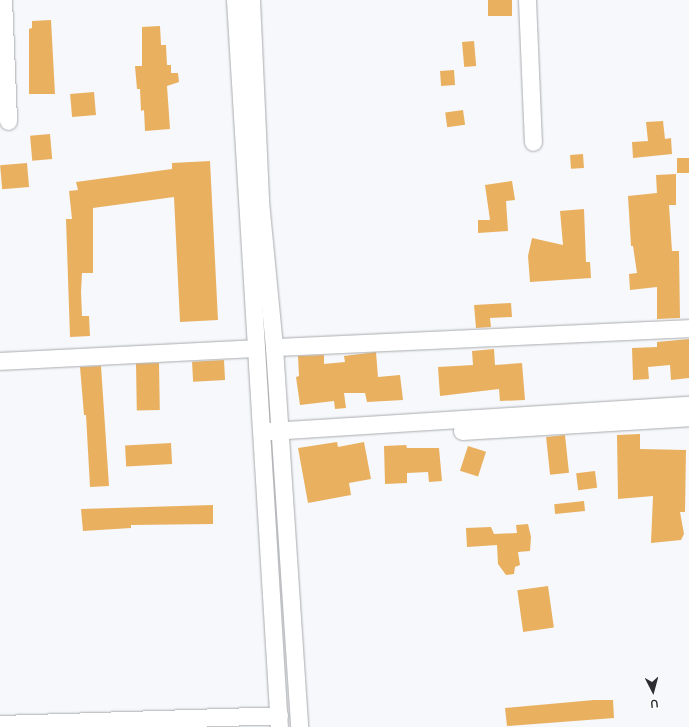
<!DOCTYPE html>
<html>
<head>
<meta charset="utf-8">
<style>
	body { margin:0 }
	#map { position:relative; width:689px; height:727px; overflow:hidden; background:#f6f8fb; font-family:"Nunito Sans",sans-serif }
	div>[style] { position:absolute }
	.building>* { inset:0; background:#e9b060; transform-origin:0 0 }
	.roads { filter:drop-shadow(0 0 1px #a9abae) drop-shadow(0 0 1px #a9abae) }
	.minor>* { height:17px; margin:-8.5px; padding:0 8.5px; transform-origin:8.5px; border-radius:8.5px; background:#fff }
	span { translate:-50% -50%; white-space:nowrap; text-align:center; line-height:1.15; -webkit-text-stroke:3px #fff; paint-order:stroke }
	.north { position:absolute; left:633px; top:671px; width:40px; height:40px; -webkit-text-stroke:3px #fff; paint-order:stroke; rotate:174deg; font-size:11px; font-weight:700; line-height:16px; text-align:center; color:#2d2d2f }
	.north::after { content:''; display:block; margin:auto; width:14px; height:18px; background:#2d2d2f; clip-path:polygon(50% 0,100% 100%,50% 72%,0 100%) }
</style>
</head>
<body>
<div id="map">
	<div class="building">
		<div style="left:488px;top:0;width:24px;height:16px"></div>
		<div style="clip-path:polygon(51px 20px,55px 94px,29px 94px,29px 29px,32px 28px,32px 21px)"></div>
		<div style="clip-path:polygon(160px 26px,161px 45px,166px 45px,167px 65px,171px 65px,171px 73px,178px 73px,179px 82px,167px 86px,170px 129px,145px 131px,144px 110px,141px 111px,140px 89px,137px 89px,135px 66px,142px 66px,142px 27px)"></div>
		<div style="left:474px;top:41px;width:25px;height:12px;rotate:85deg"></div>
		<div style="left:454px;top:70px;width:15px;height:14px;rotate:86deg"></div>
		<div style="left:94px;top:92px;width:23px;height:24px;rotate:85deg"></div>
		<div style="left:463px;top:110px;width:15px;height:18px;rotate:82deg"></div>
		<div style="clip-path:polygon(663px 121px,665px 139px,671px 138px,672px 154px,633px 158px,632px 142px,648px 141px,646px 122px)"></div>
		<div style="left:50px;top:134px;width:25px;height:20px;rotate:85deg"></div>
		<div style="left:583px;top:154px;width:14px;height:13px;rotate:86deg"></div>
		<div style="left:689px;top:158px;width:15px;height:12px;rotate:90deg"></div>
		<div style="clip-path:polygon(210px 161px,218px 320px,180px 322px,174px 197px,93px 208px,93px 273px,82px 273px,81px 292px,82px 316px,89px 316px,90px 336px,70px 337px,66px 219px,72px 219px,69px 191px,78px 190px,76px 182px,172px 169px,172px 163px)"></div>
		<div style="left:27px;top:163px;width:24px;height:27px;rotate:85deg"></div>
		<div style="clip-path:polygon(676px 174px,676px 205px,669px 205px,672px 251px,679px 251px,680px 318px,657px 319px,657px 287px,630px 290px,629px 274px,637px 273px,633px 246px,631px 246px,628px 196px,657px 193px,656px 175px)"></div>
		<div style="clip-path:polygon(512px 181px,515px 200px,506px 201px,508px 231px,478px 233px,478px 220px,490px 220px,485px 185px)"></div>
		<div style="clip-path:polygon(584px 209px,586px 262px,590px 262px,591px 278px,530px 282px,528px 256px,532px 238px,563px 245px,560px 211px)"></div>
		<div style="clip-path:polygon(511px 303px,512px 317px,490px 318px,491px 327px,476px 328px,474px 305px)"></div>
		<div style="clip-path:polygon(689px 339px,689px 378px,671px 380px,670px 365px,648px 367px,649px 379px,633px 380px,632px 348px,657px 347px,657px 342px)"></div>
		<div style="clip-path:polygon(494px 349px,495px 365px,522px 363px,525px 400px,500px 401px,499px 389px,440px 396px,438px 367px,473px 365px,472px 351px)"></div>
		<div style="clip-path:polygon(376px 352px,378px 377px,400px 375px,403px 400px,367px 402px,365px 393px,344px 393px,346px 408px,335px 409px,334px 401px,300px 405px,296px 377px,299px 376px,298px 356px,324px 355px,324px 364px,345px 362px,344px 356px)"></div>
		<div style="left:224px;top:360px;width:20px;height:32px;rotate:87deg"></div>
		<div style="left:159px;top:363px;width:47px;height:23px;rotate:89deg"></div>
		<div style="clip-path:polygon(101px 366px,109px 486px,90px 487px,86px 415px,84px 415px,80px 367px)"></div>
		<div style="clip-path:polygon(640px 434px,640px 449px,686px 450px,685px 512px,680px 512px,684px 534px,681px 540px,651px 543px,653px 496px,618px 499px,617px 435px)"></div>
		<div style="left:565px;top:435px;width:38px;height:19px;rotate:84deg"></div>
		<div style="clip-path:polygon(337px 442px,338px 447px,364px 442px,371px 479px,349px 483px,351px 495px,308px 503px,298px 448px)"></div>
		<div style="left:171px;top:443px;width:21px;height:46px;rotate:87deg"></div>
		<div style="clip-path:polygon(406px 445px,407px 448px,439px 448px,442px 481px,429px 482px,428px 472px,407px 473px,407px 483px,385px 484px,384px 446px)"></div>
		<div style="left:468px;top:446px;width:19px;height:26px;rotate:18deg"></div>
		<div style="left:595px;top:471px;width:17px;height:19px;rotate:83deg"></div>
		<div style="left:584px;top:501px;width:10px;height:30px;rotate:84deg"></div>
		<div style="clip-path:polygon(213px 505px,213px 524px,131px 525px,131px 528px,83px 531px,81px 509px)"></div>
		<div style="clip-path:polygon(528px 524px,531px 537px,530px 551px,518px 552px,520px 565px,515px 567px,514px 574px,506px 575px,498px 564px,497px 545px,467px 547px,466px 528px,491px 527px,494px 534px,517px 533px,516px 525px)"></div>
		<div style="left:548px;top:586px;width:42px;height:31px;rotate:82deg"></div>
		<div style="clip-path:polygon(594px 700px,613px 700px,614px 718px,507px 726px,505px 708px)"></div>
	</div>
	<div class="roads">
		<div class="minor">
			<div style="left:3px;top:0;width:121px;rotate:87.6deg"></div>
			<div style="left:235px;top:0;width:728px;rotate:86.54deg"></div>
			<div style="left:251px;top:0;width:201px;rotate:87.4deg"></div>
			<div style="left:260px;top:201px;width:147px;rotate:84.5deg"></div>
			<div style="left:274px;top:347px;width:381px;rotate:86.2deg"></div>
			<div style="left:527px;top:0;width:142px;rotate:87.6deg"></div>
			<div style="left:274px;top:347px;width:415px;rotate:-2.6deg"></div>
			<div style="left:0;top:361px;width:256px;rotate:-2.9deg"></div>
			<div style="left:270px;top:431px;width:420px;rotate:-3.6deg"></div>
			<div style="left:462px;top:431px;width:227px;rotate:-3.5deg"></div>
			<div style="left:0;top:724px;width:279px;rotate:-1.8deg"></div>
		</div>
	</div>
	<div class="north">U</div>
</div>
</body>
</html>
